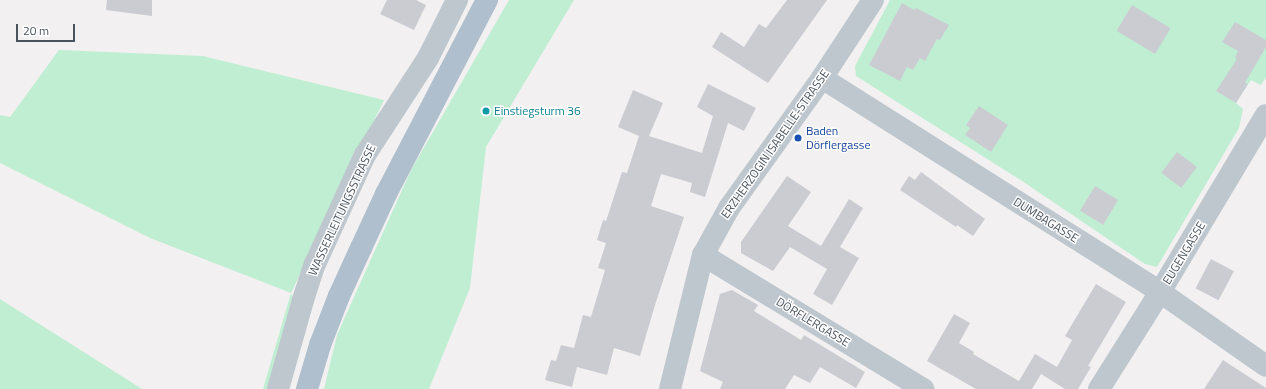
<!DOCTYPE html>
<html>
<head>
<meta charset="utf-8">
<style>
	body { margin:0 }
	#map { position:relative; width:1266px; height:389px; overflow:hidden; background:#f2f0f0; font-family:"Titillium Web",sans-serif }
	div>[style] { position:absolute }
	.green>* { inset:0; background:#c0eed3 }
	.building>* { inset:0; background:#caccd2; transform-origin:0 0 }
	.minor>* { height:22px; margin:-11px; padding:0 11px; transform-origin:11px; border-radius:11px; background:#bec7ce }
	.major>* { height:22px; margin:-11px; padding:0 11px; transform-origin:11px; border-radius:11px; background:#b0bfce }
	.dots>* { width:11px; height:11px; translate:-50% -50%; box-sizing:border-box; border:2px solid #fff; border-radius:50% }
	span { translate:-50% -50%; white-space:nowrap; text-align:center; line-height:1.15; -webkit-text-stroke:3px #fff; paint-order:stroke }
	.culture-label { font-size:12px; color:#0d838f }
	.left { translate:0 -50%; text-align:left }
	.transit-label { font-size:12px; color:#164399 }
	.street-label { font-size:12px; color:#48535d }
	.scale { position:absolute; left:16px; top:24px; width:59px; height:18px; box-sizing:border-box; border:2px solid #48535d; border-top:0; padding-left:5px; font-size:12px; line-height:14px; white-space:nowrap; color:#48535d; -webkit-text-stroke:3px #fff; paint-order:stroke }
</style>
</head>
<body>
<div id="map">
	<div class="green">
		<div style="clip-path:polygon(509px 0,574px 0,486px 147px,470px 288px,429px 389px,324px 389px,337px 335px,411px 170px)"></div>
		<div style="clip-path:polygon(890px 0,1266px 0,1266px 77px,1261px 85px,1251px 80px,1236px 103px,1243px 109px,1239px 128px,1157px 267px,1145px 264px,1022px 181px,856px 76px,855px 66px)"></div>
		<div style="clip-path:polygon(59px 50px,203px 56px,384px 100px,291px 293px,305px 333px,289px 389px,263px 389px,291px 293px,150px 238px,0 163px,0 115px,10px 117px)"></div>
		<div style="clip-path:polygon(0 299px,142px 389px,0 389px)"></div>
	</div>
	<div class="building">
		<div style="clip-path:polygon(107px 0,152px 0,152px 16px,106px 10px)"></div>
		<div style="clip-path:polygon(387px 0,416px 0,426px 5px,414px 30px,380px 14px)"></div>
		<div style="clip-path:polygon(787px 0,827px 0,768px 83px,712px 47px,721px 32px,744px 47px,759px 24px,766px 28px)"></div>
		<div style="clip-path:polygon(902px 3px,914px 10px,916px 8px,949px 25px,940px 40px,937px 39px,925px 61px,920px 58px,913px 70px,907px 67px,900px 81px,869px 65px)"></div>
		<div style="left:1132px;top:5px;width:45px;height:30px;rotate:31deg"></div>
		<div style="clip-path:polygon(1235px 22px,1266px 40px,1266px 47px,1245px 83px,1248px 84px,1236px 103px,1216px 91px,1237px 59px,1235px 58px,1238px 51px,1222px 42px)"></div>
		<div style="clip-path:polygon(708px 84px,756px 108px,744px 131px,728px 123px,705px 197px,690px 192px,692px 183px,661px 174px,651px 206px,684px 217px,655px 305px,640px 356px,614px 348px,607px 375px,577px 367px,572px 387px,545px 380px,551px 360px,556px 361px,561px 345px,574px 348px,583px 315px,591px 317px,605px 270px,598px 268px,606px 243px,597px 240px,603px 220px,606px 221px,622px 172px,627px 173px,639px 136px,618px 127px,633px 90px,663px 103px,649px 136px,702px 153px,713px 116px,697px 107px)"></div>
		<div style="clip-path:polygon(979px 106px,1008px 125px,991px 152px,965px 135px,970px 128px,966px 125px)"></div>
		<div style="left:1177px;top:152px;width:25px;height:26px;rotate:37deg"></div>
		<div style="clip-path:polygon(921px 172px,985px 219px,973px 236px,957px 225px,956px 227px,900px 190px,909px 176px,915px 180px)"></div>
		<div style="clip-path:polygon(787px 176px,811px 192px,788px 226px,821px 246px,849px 199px,863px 208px,840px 247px,859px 258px,832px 305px,813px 294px,827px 269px,790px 247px,773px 271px,741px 253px,741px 242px)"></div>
		<div style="left:1095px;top:186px;width:27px;height:29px;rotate:31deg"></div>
		<div style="left:1211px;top:259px;width:26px;height:33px;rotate:28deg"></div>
		<div style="clip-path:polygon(1096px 284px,1126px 302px,1088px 366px,1091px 367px,1078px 389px,1065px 389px,1041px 374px,1032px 389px,976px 389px,927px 361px,954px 314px,970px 323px,959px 343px,974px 352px,973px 354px,1019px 381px,1035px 354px,1057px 367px,1072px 340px,1065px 336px)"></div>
		<div style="clip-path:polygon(732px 290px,758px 305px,754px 311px,801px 340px,804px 335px,865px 372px,856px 388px,820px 367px,810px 383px,794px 375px,785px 389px,720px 389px,723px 382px,700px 371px,720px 294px)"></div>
		<div style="clip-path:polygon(1223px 360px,1266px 388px,1266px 389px,1204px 389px)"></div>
	</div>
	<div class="minor">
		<div style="left:822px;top:78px;width:400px;rotate:32.3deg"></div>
		<div style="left:1160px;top:292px;width:129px;rotate:34.9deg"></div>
		<div style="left:703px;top:255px;width:258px;rotate:31.3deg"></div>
		<div style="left:278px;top:389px;width:92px;rotate:-74.3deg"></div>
		<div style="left:303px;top:300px;width:38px;rotate:-72deg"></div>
		<div style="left:315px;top:264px;width:120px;rotate:-65.4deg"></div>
		<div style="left:365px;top:155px;width:116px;rotate:-57deg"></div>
		<div style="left:428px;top:58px;width:65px;rotate:-63.4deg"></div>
		<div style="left:670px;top:389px;width:138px;rotate:-76.2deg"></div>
		<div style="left:703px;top:255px;width:54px;rotate:-61deg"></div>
		<div style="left:729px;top:208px;width:160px;rotate:-54.4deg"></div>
		<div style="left:822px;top:78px;width:93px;rotate:-56.8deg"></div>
		<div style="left:1099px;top:389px;width:115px;rotate:-57.8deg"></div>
		<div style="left:1160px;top:292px;width:206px;rotate:-59.1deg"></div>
	</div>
	<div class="major">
		<div style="left:307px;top:389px;width:46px;rotate:-73.5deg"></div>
		<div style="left:320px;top:345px;width:53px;rotate:-68.8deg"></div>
		<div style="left:339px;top:296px;width:53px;rotate:-65.4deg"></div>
		<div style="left:361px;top:248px;width:60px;rotate:-65.2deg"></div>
		<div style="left:386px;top:194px;width:219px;rotate:-62.5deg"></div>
	</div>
	<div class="dots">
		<div style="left:486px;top:111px;background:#0f9aa8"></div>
		<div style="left:798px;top:138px;background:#1a4fb4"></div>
	</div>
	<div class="culture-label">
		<span class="left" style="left:494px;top:111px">Einstiegsturm 36</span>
	</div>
	<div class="transit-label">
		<span class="left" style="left:806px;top:138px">Baden<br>Dörflergasse</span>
	</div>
	<div class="street-label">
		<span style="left:775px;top:144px;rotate:-55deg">ERZHERZOGIN ISABELLE-STRASSE</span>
		<span style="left:342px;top:210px;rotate:-65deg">WASSERLEITUNGSSTRASSE</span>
		<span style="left:1046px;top:220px;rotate:32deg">DUMBAGASSE</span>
		<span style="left:1184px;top:253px;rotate:-59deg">EUGENGASSE</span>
		<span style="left:813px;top:322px;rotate:31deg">DÖRFLERGASSE</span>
	</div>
	<div class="scale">20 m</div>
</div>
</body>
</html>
